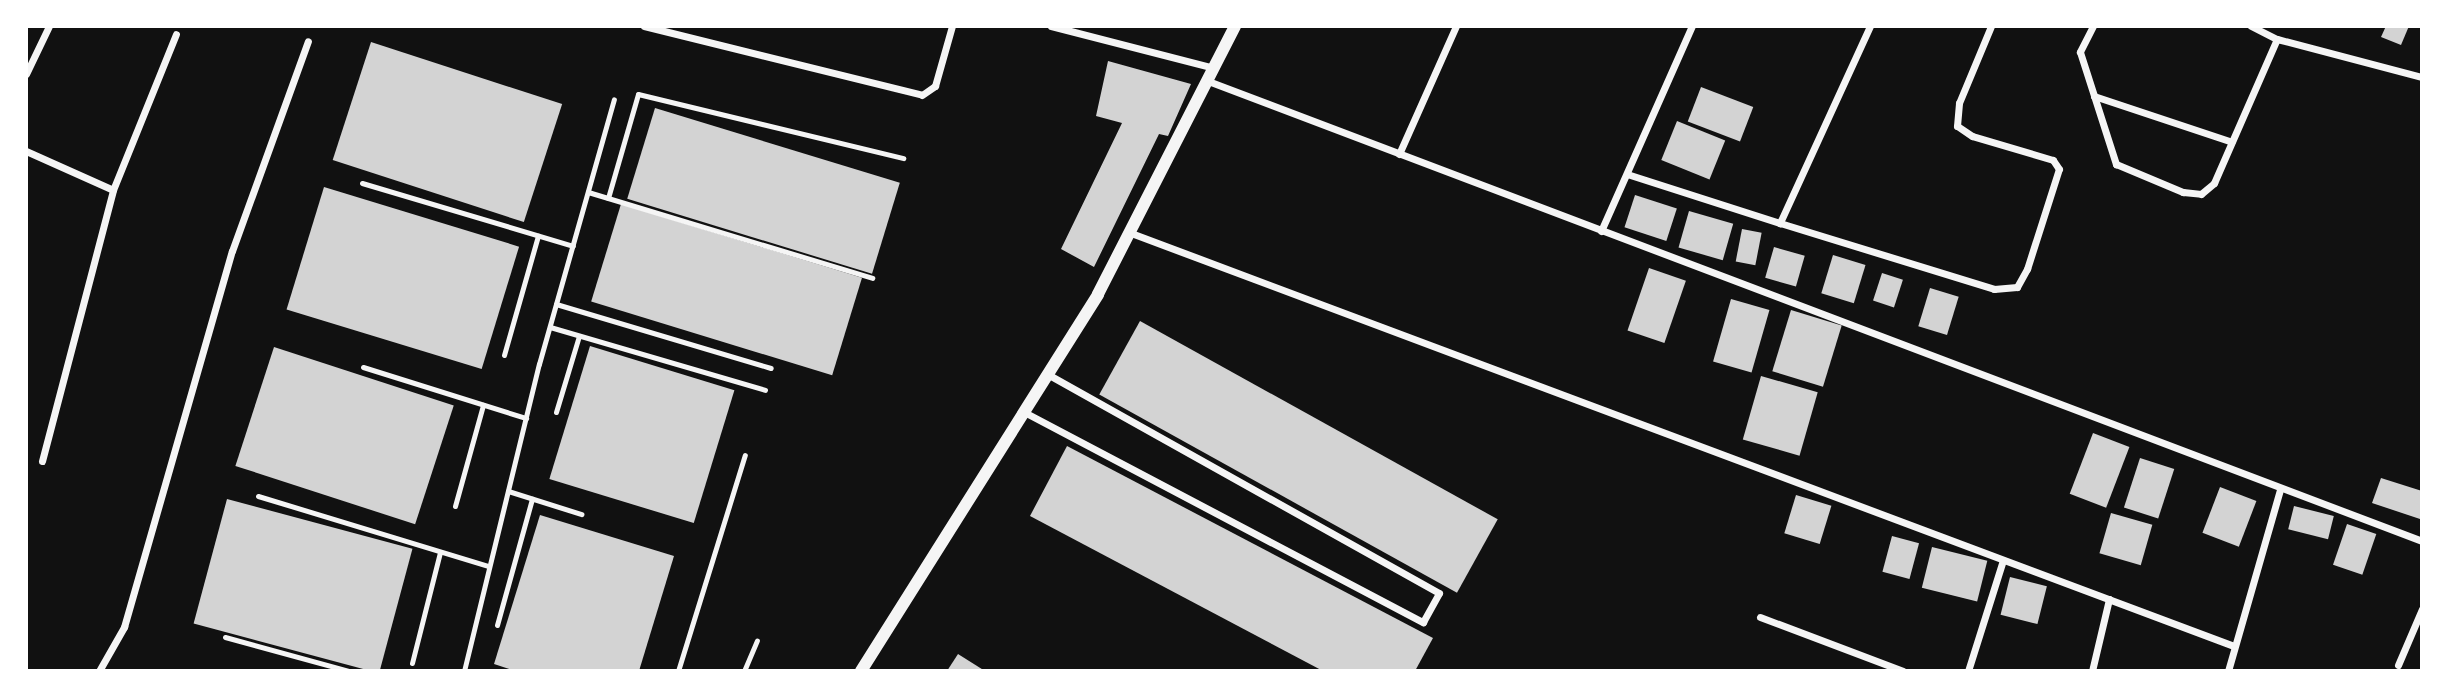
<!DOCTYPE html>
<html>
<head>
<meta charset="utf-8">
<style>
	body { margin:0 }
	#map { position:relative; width:2448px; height:697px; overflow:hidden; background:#111; font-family:"Roboto Condensed",sans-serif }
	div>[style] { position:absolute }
	.building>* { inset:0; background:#d3d3d3; transform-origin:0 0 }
	.service>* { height:5px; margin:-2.5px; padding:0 2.5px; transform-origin:2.5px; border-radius:2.5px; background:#f5f5f5 }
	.minor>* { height:7px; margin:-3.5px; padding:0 3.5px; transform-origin:3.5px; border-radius:3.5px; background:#f5f5f5 }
	.tertiary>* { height:12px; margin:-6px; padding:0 6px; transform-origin:6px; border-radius:6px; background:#f5f5f5 }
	span { translate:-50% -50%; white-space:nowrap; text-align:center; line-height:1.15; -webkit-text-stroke:5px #fff; paint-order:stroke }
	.frame { position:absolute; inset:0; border:28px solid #fff; pointer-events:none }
</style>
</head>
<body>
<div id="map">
	<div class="building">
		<div style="clip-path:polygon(2386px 26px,2409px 26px,2401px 45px,2381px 37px)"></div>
		<div style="left:371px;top:42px;width:201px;height:124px;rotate:18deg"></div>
		<div style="clip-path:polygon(1108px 61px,1191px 84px,1168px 136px,1159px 134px,1094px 267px,1061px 249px,1122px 123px,1096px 116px)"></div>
		<div style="left:1701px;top:87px;width:56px;height:37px;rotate:21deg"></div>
		<div style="left:655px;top:108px;width:256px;height:95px;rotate:17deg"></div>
		<div style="left:1677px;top:121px;width:52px;height:42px;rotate:22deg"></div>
		<div style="left:324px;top:187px;width:204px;height:128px;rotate:17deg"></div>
		<div style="left:1635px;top:195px;width:44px;height:34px;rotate:18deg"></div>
		<div style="left:621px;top:204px;width:252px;height:102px;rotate:17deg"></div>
		<div style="left:1689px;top:211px;width:46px;height:38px;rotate:16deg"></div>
		<div style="left:1742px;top:229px;width:20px;height:33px;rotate:11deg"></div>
		<div style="left:1774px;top:247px;width:32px;height:32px;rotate:16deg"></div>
		<div style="left:1833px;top:255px;width:34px;height:40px;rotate:17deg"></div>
		<div style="left:1649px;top:268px;width:39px;height:66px;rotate:19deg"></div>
		<div style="left:1882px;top:273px;width:22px;height:29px;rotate:18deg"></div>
		<div style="left:1930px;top:288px;width:30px;height:40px;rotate:17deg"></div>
		<div style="left:1731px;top:299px;width:40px;height:65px;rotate:16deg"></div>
		<div style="left:1791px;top:310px;width:53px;height:64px;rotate:17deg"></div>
		<div style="left:1140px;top:321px;width:409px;height:84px;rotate:29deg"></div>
		<div style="left:590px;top:346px;width:151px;height:139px;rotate:17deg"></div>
		<div style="left:274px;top:347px;width:189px;height:125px;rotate:18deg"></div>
		<div style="left:1761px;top:376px;width:59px;height:66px;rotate:16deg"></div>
		<div style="left:2093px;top:433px;width:39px;height:65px;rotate:21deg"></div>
		<div style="clip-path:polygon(1067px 446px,1433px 638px,1415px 671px,1323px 671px,1030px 516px)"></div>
		<div style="left:2140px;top:458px;width:36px;height:52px;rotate:18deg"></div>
		<div style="clip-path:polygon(2381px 478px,2422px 491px,2420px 519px,2372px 503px)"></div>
		<div style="left:2220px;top:487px;width:39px;height:49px;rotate:21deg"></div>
		<div style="left:1796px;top:495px;width:37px;height:40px;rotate:17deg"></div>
		<div style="left:227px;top:499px;width:192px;height:129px;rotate:15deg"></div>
		<div style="left:2294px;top:506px;width:41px;height:24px;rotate:14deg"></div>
		<div style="left:2111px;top:513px;width:43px;height:42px;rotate:16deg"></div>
		<div style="clip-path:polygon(540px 515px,674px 556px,639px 671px,515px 671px,494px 664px)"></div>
		<div style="left:2347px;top:524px;width:31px;height:43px;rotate:19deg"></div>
		<div style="left:1892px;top:536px;width:28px;height:37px;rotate:15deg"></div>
		<div style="left:1932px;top:547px;width:57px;height:42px;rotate:14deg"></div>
		<div style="left:2010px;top:577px;width:38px;height:39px;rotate:14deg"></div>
		<div style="clip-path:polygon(958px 654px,985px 671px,947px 671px)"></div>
	</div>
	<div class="service">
		<div style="left:362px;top:183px;width:220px;rotate:16.6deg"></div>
		<div style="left:588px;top:192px;width:297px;rotate:16.8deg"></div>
		<div style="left:608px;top:198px;width:108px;rotate:-73.9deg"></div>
		<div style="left:638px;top:94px;width:273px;rotate:13.6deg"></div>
		<div style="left:556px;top:304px;width:224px;rotate:16.6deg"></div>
		<div style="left:550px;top:327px;width:224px;rotate:16.3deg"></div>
		<div style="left:504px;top:355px;width:124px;rotate:-74.1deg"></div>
		<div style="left:363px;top:367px;width:171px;rotate:17.4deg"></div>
		<div style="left:556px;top:412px;width:79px;rotate:-73.2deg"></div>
		<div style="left:508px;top:491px;width:77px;rotate:17.5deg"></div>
		<div style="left:258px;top:496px;width:241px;rotate:16.9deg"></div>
		<div style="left:455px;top:506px;width:105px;rotate:-74.5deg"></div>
		<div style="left:497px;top:625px;width:131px;rotate:-74.5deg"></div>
		<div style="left:225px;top:637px;width:129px;rotate:15.3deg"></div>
		<div style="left:412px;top:663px;width:114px;rotate:-75.8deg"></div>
		<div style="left:464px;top:671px;width:316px;rotate:-76.3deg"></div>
		<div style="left:539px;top:364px;width:275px;rotate:-74.2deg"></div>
		<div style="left:678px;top:671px;width:226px;rotate:-72.8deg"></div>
		<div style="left:744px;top:671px;width:33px;rotate:-67deg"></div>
	</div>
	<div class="minor">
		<div style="left:644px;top:26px;width:286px;rotate:13.9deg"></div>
		<div style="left:922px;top:95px;width:16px;rotate:-35deg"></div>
		<div style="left:935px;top:86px;width:62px;rotate:-74.2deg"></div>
		<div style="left:1051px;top:26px;width:168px;rotate:14.4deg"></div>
		<div style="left:1870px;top:26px;width:217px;rotate:114.6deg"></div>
		<div style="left:1780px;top:223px;width:224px;rotate:17.1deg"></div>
		<div style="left:1994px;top:289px;width:23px;rotate:-5deg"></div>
		<div style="left:2017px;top:287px;width:21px;rotate:-61deg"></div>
		<div style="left:2027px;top:269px;width:105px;rotate:-72.3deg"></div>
		<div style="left:2059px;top:169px;width:11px;rotate:-124deg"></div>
		<div style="left:2053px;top:160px;width:84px;rotate:-163.5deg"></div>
		<div style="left:1972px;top:136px;width:18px;rotate:-146deg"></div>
		<div style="left:1957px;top:126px;width:23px;rotate:-85deg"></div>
		<div style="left:1959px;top:103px;width:83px;rotate:-67.4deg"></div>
		<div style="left:2093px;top:26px;width:29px;rotate:117deg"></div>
		<div style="left:2080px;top:52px;width:118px;rotate:72.2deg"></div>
		<div style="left:2116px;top:164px;width:73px;rotate:22.7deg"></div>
		<div style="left:2183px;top:192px;width:18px;rotate:6deg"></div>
		<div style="left:2201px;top:194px;width:17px;rotate:-40deg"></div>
		<div style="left:2214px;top:183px;width:157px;rotate:-66.4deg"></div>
		<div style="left:2251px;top:26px;width:29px;rotate:27deg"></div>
		<div style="left:2277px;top:39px;width:150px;rotate:14.7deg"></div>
		<div style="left:26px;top:74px;width:53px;rotate:-64.4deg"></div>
		<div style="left:1208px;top:81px;width:1298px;rotate:20.75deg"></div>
		<div style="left:2094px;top:96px;width:145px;rotate:18.4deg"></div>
		<div style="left:26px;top:151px;width:95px;rotate:24.1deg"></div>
		<div style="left:1399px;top:154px;width:140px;rotate:-66deg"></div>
		<div style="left:1627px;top:174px;width:161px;rotate:17.8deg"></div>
		<div style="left:1601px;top:231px;width:224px;rotate:-66.1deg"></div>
		<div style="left:1131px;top:233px;width:1178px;rotate:20.53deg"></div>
		<div style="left:1026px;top:413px;width:449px;rotate:27.8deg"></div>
		<div style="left:1423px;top:622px;width:33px;rotate:-61deg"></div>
		<div style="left:1439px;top:593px;width:447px;rotate:-150.8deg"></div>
		<div style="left:42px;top:461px;width:280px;rotate:-75.3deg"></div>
		<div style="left:113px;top:190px;width:168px;rotate:-68deg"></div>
		<div style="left:1760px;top:617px;width:153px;rotate:20.7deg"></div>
		<div style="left:2398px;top:665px;width:61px;rotate:-66.8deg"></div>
		<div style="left:99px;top:671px;width:51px;rotate:-60.4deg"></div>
		<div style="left:124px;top:627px;width:391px;rotate:-74deg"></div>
		<div style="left:232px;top:251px;width:223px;rotate:-70.1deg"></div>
		<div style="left:1968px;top:671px;width:116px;rotate:-72.5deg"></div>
		<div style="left:2092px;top:671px;width:74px;rotate:-76.7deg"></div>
		<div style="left:2228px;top:671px;width:188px;rotate:-74deg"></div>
	</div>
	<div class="tertiary">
		<div style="left:861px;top:671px;width:445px;rotate:-57.8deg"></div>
		<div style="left:1098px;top:294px;width:301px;rotate:-62.9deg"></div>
	</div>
	<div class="frame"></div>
</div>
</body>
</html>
